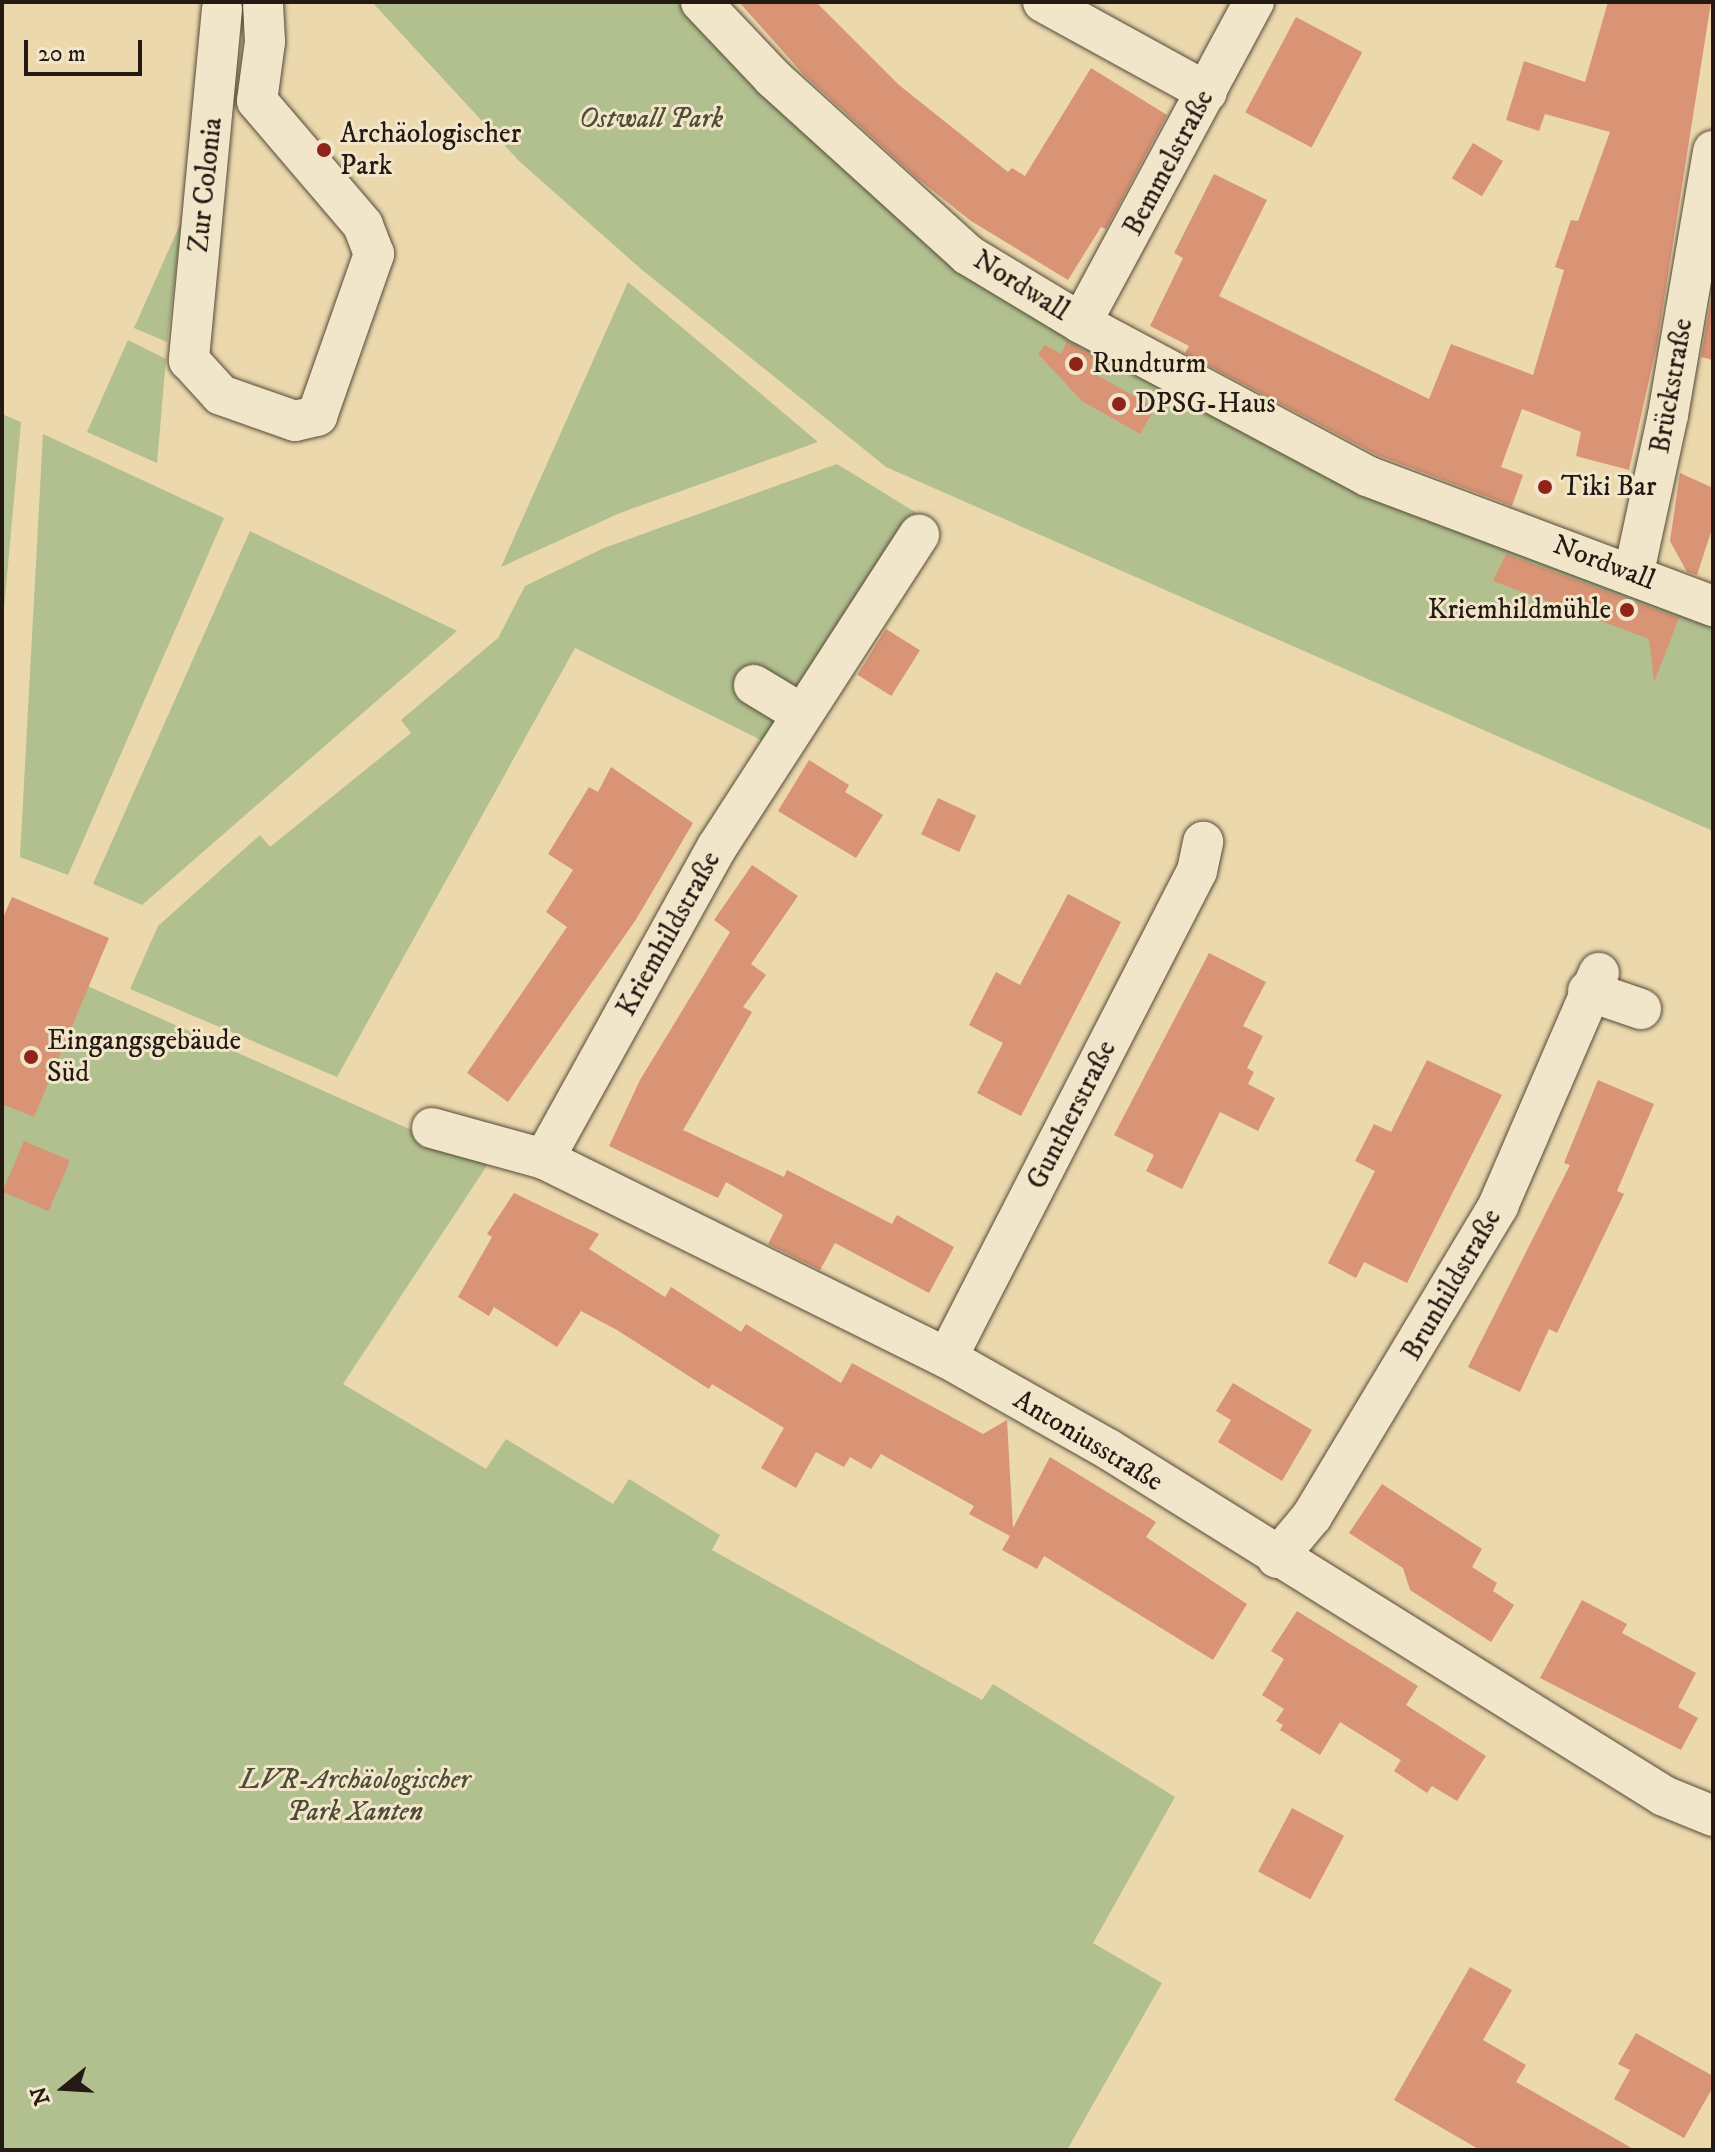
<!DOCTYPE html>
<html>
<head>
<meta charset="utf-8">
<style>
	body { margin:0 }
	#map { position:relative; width:1715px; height:2152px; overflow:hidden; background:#ebd8ad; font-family:"IM FELL DW Pica",serif }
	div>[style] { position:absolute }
	.green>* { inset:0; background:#b1c08e }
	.building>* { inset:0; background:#d99375; transform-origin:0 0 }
	.roads { filter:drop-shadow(0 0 2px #564a3a) drop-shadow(0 0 2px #564a3a) }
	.minor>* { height:40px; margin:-20px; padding:0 20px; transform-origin:20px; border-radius:20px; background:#f2e6ca }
	.dots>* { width:22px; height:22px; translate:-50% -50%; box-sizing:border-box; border:4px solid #f2e6ca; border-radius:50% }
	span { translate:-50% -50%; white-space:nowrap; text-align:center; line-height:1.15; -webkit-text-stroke:6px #f2e6ca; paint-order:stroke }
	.park-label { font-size:28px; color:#4f4c38; font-style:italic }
	.poi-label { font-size:28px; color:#251a13 }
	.left { translate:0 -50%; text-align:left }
	.right { translate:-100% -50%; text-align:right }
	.street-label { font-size:28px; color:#251a13 }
	.frame { position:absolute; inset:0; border:4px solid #251a13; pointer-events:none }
	.north { position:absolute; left:24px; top:2048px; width:80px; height:80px; -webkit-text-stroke:6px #f2e6ca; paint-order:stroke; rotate:252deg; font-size:22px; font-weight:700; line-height:32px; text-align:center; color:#251a13 }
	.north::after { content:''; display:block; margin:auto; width:28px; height:36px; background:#251a13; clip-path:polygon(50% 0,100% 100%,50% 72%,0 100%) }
	.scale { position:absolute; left:24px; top:40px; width:118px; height:36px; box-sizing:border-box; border:4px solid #251a13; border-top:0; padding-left:10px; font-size:24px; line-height:28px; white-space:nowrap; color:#251a13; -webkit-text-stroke:6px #f2e6ca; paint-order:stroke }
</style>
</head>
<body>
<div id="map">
	<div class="green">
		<div style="clip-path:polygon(372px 2px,701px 2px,884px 182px,1367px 475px,1713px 606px,1713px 831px,886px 467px,641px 269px,519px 161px)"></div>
		<div style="clip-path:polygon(182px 220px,167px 342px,134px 328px)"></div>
		<div style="clip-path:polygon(628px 282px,818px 442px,620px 513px,501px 567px)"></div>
		<div style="clip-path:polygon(128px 340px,166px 359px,157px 463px,87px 432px)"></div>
		<div style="clip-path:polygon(2px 414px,21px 422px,2px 630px)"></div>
		<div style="clip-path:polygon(43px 434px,224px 518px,68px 875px,20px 857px)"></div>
		<div style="clip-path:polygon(837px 464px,928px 520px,779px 749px,575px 648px,337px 1077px,130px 989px,158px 926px,260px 835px,270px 847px,411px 733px,401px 720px,498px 638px,525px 586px,604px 548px)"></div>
		<div style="clip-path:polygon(250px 531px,457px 631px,142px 905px,93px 884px)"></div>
		<div style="clip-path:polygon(2px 948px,488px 1164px,343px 1384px,486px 1469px,506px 1439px,613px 1504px,629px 1479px,720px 1535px,712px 1550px,982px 1700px,993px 1684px,1175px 1797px,1093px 1943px,1162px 1983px,1067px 2150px,2px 2150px)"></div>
	</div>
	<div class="building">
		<div style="clip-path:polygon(739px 2px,816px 2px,899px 85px,1008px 172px,1012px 168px,1025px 176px,1091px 68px,1167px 115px,1106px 229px,1101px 227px,1068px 280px,971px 221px,917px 178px,804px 75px)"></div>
		<div style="clip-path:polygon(1608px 2px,1711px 2px,1657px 344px,1629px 470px,1576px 456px,1581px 432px,1522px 409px,1501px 467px,1523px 475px,1512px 506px,1377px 455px,1185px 353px,1189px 346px,1150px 326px,1183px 258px,1174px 253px,1214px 174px,1267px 200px,1219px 296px,1429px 399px,1451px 344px,1533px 375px,1564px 270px,1555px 267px,1571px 220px,1578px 221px,1610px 132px,1545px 114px,1539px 131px,1506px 120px,1524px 61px,1585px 82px)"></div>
		<div style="left:1296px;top:17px;width:75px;height:108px;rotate:28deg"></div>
		<div style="left:1473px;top:143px;width:35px;height:41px;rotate:31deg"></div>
		<div style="clip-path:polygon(1713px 288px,1713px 360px,1701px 357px)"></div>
		<div style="clip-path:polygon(1067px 341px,1096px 358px,1090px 371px,1155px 408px,1140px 434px,1082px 401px,1038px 354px,1045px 345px,1061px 354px)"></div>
		<div style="clip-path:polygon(1680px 473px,1713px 488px,1713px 526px,1697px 575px,1687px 572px,1670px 541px)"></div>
		<div style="clip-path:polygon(1506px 554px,1679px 618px,1654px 682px,1649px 639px,1493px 581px)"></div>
		<div style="left:886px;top:629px;width:40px;height:54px;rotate:32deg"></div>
		<div style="clip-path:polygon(809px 760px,849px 785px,845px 792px,883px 815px,856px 858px,778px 811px)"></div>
		<div style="clip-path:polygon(611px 767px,693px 823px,635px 921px,508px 1102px,467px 1073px,567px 927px,546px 912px,573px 870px,548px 854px,589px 787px,598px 792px)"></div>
		<div style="left:938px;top:798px;width:42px;height:40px;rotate:25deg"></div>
		<div style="clip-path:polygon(752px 865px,798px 896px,751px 964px,766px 975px,743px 1007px,752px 1012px,683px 1130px,784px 1177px,787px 1170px,892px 1224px,897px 1215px,954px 1247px,929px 1293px,835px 1243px,820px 1270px,768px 1244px,783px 1215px,726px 1182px,718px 1198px,609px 1146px,640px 1080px,730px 932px,714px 920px)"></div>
		<div style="clip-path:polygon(1068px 894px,1121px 922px,1021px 1116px,977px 1093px,1003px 1043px,969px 1025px,996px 972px,1020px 985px)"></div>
		<div style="clip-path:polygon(12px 897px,109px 938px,34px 1117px,2px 1104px,2px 920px)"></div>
		<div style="clip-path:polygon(1209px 953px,1266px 982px,1243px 1026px,1263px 1036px,1247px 1068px,1254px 1072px,1248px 1084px,1275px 1098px,1258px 1131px,1220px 1112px,1182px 1189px,1146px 1171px,1154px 1155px,1114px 1135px)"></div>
		<div style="clip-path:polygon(1427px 1060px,1502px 1095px,1407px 1283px,1364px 1262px,1356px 1278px,1328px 1263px,1375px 1171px,1355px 1161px,1374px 1124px,1391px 1132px)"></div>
		<div style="clip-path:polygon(1598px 1080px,1654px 1104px,1617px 1191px,1624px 1194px,1557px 1333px,1549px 1329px,1520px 1392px,1468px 1367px,1570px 1165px,1564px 1163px)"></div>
		<div style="left:24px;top:1141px;width:50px;height:55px;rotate:23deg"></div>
		<div style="clip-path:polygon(514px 1193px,599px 1234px,589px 1249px,665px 1297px,671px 1287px,741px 1332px,746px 1324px,841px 1383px,852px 1363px,983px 1434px,1007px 1420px,1013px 1528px,1050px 1457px,1156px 1522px,1146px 1537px,1247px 1604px,1213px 1660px,1044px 1556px,1037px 1569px,1002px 1550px,1010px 1536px,969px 1514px,974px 1506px,881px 1454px,871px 1469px,850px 1457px,844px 1467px,816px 1452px,796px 1488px,761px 1468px,784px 1428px,712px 1384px,709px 1389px,617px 1330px,581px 1311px,557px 1347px,494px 1307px,489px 1316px,458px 1297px,492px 1237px,487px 1234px)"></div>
		<div style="clip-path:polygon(1233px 1383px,1312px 1430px,1282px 1481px,1218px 1442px,1231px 1420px,1216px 1411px)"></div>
		<div style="clip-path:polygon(1382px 1484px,1482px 1549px,1472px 1567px,1497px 1583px,1493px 1591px,1514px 1605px,1491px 1642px,1410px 1590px,1403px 1568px,1349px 1533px)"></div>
		<div style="clip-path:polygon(1582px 1600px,1627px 1624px,1622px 1633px,1696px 1673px,1678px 1707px,1698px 1718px,1681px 1750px,1540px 1678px)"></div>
		<div style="clip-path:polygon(1297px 1611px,1418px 1686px,1406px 1705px,1486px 1756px,1457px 1801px,1432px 1786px,1427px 1793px,1394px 1771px,1401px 1760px,1340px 1722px,1320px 1755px,1280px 1730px,1283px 1725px,1276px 1721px,1284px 1709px,1262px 1695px,1284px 1659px,1271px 1651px)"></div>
		<div style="left:1292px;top:1808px;width:59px;height:72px;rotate:28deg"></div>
		<div style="clip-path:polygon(1470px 1967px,1512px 1990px,1483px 2040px,1526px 2065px,1516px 2082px,1635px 2150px,1480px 2150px,1394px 2100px)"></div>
		<div style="clip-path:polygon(1636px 2033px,1713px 2076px,1713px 2087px,1684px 2138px,1614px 2099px,1630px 2070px,1618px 2064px)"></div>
	</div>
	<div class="roads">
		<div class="minor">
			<div style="left:701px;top:2px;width:105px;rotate:46.5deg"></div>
			<div style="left:773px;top:78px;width:263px;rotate:42.2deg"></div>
			<div style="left:968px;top:255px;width:132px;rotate:31deg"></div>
			<div style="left:1081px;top:323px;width:324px;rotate:28.1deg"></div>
			<div style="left:1367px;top:476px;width:370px;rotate:20.6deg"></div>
			<div style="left:1043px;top:2px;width:187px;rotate:28.8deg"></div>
			<div style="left:222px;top:9px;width:353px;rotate:95.4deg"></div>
			<div style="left:189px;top:360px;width:47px;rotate:47.6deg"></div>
			<div style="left:221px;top:395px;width:78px;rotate:19.4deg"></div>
			<div style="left:295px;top:421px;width:23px;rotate:-13deg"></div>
			<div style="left:317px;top:416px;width:172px;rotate:-70.6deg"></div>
			<div style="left:374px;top:254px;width:31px;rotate:-111deg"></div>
			<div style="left:363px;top:225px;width:163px;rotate:-130.5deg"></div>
			<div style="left:257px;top:101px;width:60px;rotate:-82.3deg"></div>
			<div style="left:265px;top:42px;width:36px;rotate:-93deg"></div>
			<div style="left:1081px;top:323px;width:365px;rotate:-61.7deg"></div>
			<div style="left:1634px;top:572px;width:161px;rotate:-77.8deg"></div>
			<div style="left:1668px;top:415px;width:268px;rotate:-80.3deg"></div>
			<div style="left:754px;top:685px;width:56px;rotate:31.1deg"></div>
			<div style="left:1588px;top:991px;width:56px;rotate:18.8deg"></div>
			<div style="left:432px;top:1128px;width:116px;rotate:15.5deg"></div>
			<div style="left:544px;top:1159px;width:449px;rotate:26.3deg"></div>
			<div style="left:947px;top:1358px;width:185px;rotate:29.5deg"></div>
			<div style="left:1108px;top:1449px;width:655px;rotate:31.97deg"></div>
			<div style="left:1664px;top:1796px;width:53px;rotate:22.2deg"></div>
			<div style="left:544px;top:1159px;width:357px;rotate:-61deg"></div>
			<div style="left:717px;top:847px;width:372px;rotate:-57.1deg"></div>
			<div style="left:947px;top:1358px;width:547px;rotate:-62.83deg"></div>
			<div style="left:1197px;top:871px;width:30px;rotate:-78deg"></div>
			<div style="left:1277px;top:1558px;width:55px;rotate:-50.2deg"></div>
			<div style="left:1312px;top:1516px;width:362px;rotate:-59deg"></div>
			<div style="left:1498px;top:1206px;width:254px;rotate:-66.6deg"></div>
		</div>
	</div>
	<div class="dots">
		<div style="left:324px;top:150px;background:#8f2418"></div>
		<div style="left:1076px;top:364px;background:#8f2418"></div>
		<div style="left:1119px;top:404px;background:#8f2418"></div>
		<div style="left:1545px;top:487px;background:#8f2418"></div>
		<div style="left:1627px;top:610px;background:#8f2418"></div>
		<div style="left:31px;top:1057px;background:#8f2418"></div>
	</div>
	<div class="park-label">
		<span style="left:651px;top:119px">Ostwall Park</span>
		<span style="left:355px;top:1796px">LVR-Archäologischer<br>Park Xanten</span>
	</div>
	<div class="poi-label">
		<span class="left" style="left:340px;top:150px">Archäologischer<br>Park</span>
		<span class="left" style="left:1092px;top:364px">Rundturm</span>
		<span class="left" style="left:1135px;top:404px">DPSG-Haus</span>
		<span class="left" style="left:1561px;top:487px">Tiki Bar</span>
		<span class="right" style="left:1611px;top:610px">Kriemhildmühle</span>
		<span class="left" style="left:47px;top:1057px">Eingangsgebäude<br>Süd</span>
	</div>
	<div class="street-label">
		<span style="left:1169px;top:163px;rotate:-62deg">Bemmelstraße</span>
		<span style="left:206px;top:185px;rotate:-84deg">Zur Colonia</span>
		<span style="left:1021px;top:286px;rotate:32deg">Nordwall</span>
		<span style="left:1672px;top:386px;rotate:-80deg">Brückstraße</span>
		<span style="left:1604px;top:563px;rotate:21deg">Nordwall</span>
		<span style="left:669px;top:934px;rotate:-61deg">Kriemhildstraße</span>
		<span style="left:1072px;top:1115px;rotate:-63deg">Guntherstraße</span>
		<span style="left:1452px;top:1285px;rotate:-60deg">Brunhildstraße</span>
		<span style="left:1088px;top:1441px;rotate:31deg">Antoniusstraße</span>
	</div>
	<div class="frame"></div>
	<div class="north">N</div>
	<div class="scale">20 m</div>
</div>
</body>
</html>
